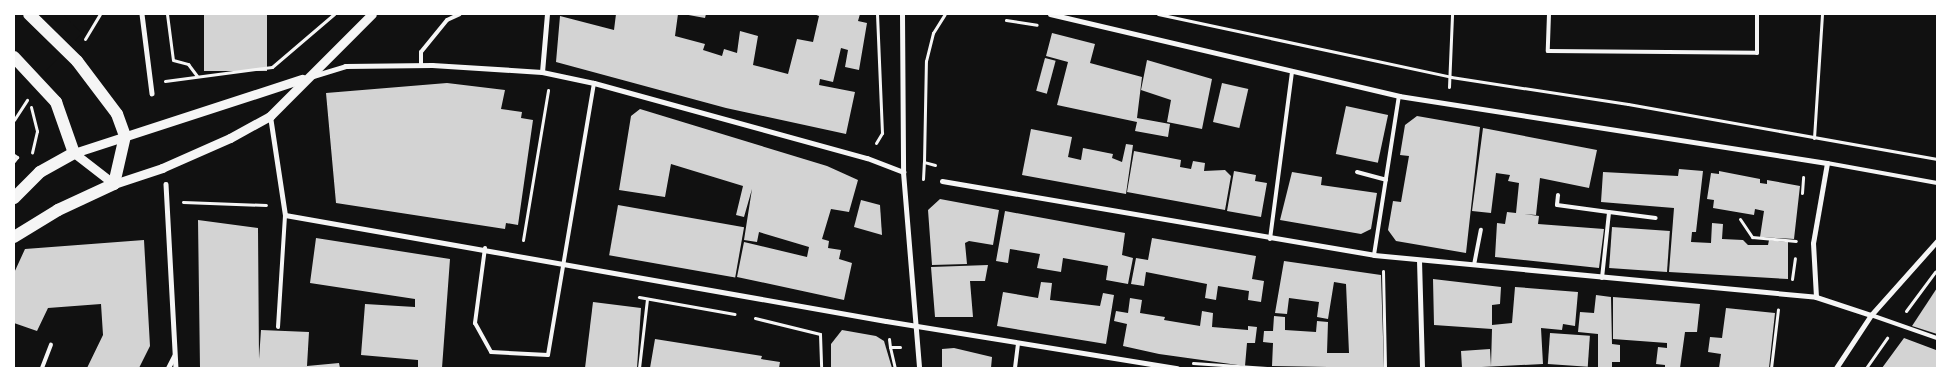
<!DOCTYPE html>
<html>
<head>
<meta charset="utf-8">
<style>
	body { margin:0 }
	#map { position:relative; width:1951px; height:382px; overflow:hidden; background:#111; font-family:Arial,sans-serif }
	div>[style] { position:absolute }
	.pier>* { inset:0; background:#111 }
	.building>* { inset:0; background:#d3d3d3; transform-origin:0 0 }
	.path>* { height:3px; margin:-1.5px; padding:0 1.5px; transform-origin:1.5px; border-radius:1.5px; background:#f5f5f5 }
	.service>* { height:4px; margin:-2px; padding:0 2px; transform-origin:2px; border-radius:2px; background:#f5f5f5 }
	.pedestrian>* { height:4.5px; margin:-2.25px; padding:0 2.25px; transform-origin:2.25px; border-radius:2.25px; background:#f5f5f5 }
	.minor>* { height:5px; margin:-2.5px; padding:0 2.5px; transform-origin:2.5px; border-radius:2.5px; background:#f5f5f5 }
	.tertiary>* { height:9px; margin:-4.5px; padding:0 4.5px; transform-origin:4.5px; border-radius:4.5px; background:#f5f5f5 }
	.primary>* { height:12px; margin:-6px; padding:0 6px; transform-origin:6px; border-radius:6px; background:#f5f5f5 }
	span { translate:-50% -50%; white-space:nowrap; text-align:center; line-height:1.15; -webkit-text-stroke:5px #fff; paint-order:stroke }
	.frame { position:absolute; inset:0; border:15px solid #fff; pointer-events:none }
</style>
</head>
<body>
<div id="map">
	<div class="pier">
		<div style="clip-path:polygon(14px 14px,62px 14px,82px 33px,19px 99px,14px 94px)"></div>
	</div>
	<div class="building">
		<div style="left:204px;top:14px;width:63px;height:57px"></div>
		<div style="clip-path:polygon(616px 14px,678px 14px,675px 36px,705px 44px,703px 50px,722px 56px,724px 49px,737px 53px,740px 31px,758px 36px,753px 65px,788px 74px,797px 39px,813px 42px,819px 16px,814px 14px,860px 14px,858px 21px,867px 23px,859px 70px,845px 67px,848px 50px,841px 48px,833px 82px,820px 79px,819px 85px,855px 92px,846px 134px,726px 108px,556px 62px,560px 16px,614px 30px)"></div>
		<div style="clip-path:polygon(683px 14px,706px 14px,705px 18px)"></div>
		<div style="clip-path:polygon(1052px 33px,1095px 44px,1090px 63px,1142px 77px,1137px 118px,1170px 124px,1168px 137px,1135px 131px,1137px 122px,1057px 105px,1068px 62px,1046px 56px)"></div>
		<div style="left:1045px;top:58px;width:11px;height:34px;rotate:15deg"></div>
		<div style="clip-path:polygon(1147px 60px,1212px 79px,1202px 129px,1167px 122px,1171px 100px,1141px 90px)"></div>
		<div style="clip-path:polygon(447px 83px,505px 90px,501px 109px,522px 112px,521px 118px,533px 120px,518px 225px,506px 223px,505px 229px,336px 203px,326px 93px)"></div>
		<div style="left:1222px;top:83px;width:27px;height:40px;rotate:13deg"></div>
		<div style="left:1346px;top:106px;width:43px;height:49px;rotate:12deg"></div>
		<div style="clip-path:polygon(640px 109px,827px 166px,858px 180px,849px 212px,831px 209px,822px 239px,829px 241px,828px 248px,841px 250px,839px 259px,852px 263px,844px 300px,737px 277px,744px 242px,807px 257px,809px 247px,759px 232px,757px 242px,744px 240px,752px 189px,744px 217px,736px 215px,743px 186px,671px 164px,665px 197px,619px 190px,631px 116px)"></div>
		<div style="clip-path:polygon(1417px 116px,1480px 127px,1466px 253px,1396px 241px,1388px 230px,1393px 201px,1401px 202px,1409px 156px,1400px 155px,1405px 125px)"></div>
		<div style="clip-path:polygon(1483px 128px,1597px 150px,1589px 188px,1540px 178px,1536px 215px,1524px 214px,1539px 216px,1538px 224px,1604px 229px,1599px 268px,1495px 257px,1497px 223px,1505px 224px,1507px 212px,1516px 213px,1519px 183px,1508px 181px,1510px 175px,1496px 173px,1491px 213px,1472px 211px)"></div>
		<div style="clip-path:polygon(1031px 129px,1072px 137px,1068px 157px,1081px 160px,1083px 148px,1113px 154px,1112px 158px,1122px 162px,1126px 144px,1133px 145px,1126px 194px,1022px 175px)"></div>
		<div style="clip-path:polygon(1134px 151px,1181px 160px,1180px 167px,1191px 169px,1193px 161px,1205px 163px,1204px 171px,1225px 170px,1231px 176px,1225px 210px,1127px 192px)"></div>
		<div style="clip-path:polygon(1679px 169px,1703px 171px,1696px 232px,1692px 232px,1691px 242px,1711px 243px,1712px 223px,1723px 224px,1722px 239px,1743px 240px,1748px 245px,1768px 245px,1769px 240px,1788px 242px,1788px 279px,1669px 272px,1674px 208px,1601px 202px,1603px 172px,1678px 176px)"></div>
		<div style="clip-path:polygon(1234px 171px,1256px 175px,1255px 181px,1267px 183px,1261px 217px,1227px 211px)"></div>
		<div style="clip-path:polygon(1719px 171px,1760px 179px,1760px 183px,1767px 184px,1767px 180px,1800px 186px,1794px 239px,1760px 237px,1764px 211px,1755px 209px,1754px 215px,1713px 208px,1714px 200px,1707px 199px,1711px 173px,1719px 174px)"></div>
		<div style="clip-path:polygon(1292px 172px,1322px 177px,1321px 185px,1377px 193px,1371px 229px,1361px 234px,1280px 220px)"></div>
		<div style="clip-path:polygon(940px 199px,999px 210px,993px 245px,969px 241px,965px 243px,967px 264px,932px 265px,928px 210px)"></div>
		<div style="clip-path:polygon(861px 200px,880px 205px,882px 235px,854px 227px)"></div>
		<div style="left:618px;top:205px;width:128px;height:51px;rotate:10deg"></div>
		<div style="clip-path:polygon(1005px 211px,1125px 233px,1122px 255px,1133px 258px,1128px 284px,1106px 280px,1108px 266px,1063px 258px,1061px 272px,1037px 268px,1040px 254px,1010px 249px,1008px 263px,996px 261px)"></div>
		<div style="clip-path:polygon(198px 220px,258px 228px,259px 359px,261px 330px,309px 332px,307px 366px,339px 363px,340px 368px,200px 368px)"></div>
		<div style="left:1612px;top:227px;width:58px;height:41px;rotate:4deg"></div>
		<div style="clip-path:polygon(316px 238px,450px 259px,442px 368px,418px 368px,418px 360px,361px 355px,365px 304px,415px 307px,415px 299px,310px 283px)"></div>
		<div style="clip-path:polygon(1152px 238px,1256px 256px,1252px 279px,1264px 281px,1261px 302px,1248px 300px,1249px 291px,1218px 286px,1216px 300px,1205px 298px,1207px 284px,1146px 272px,1144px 286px,1131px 284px,1136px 258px,1148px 260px)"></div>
		<div style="clip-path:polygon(144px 240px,150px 346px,139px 368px,87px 368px,103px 335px,101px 304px,48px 308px,37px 331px,14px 323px,14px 273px,25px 249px)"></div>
		<div style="clip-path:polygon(1284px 261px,1381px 275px,1384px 368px,1272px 366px,1273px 343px,1263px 342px,1264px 331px,1273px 331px,1274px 316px,1285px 317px,1285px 330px,1316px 332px,1317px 321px,1328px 322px,1327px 353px,1349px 353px,1346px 284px,1334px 282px,1328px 319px,1317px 317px,1319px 302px,1289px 298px,1287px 314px,1275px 313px)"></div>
		<div style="clip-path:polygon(988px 265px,985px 281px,970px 281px,973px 317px,935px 317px,931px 267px)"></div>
		<div style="clip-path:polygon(1433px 279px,1501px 287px,1500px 304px,1492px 305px,1492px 325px,1512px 323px,1515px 287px,1578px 292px,1575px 326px,1563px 324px,1562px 330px,1541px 328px,1543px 364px,1462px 368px,1461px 351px,1490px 349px,1491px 366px,1492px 329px,1434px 325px)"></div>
		<div style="clip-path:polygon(1041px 282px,1052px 283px,1050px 300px,1100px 306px,1103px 293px,1114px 295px,1106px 344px,997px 326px,1003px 292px,1038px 298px)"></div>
		<div style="clip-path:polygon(1937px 288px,1937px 334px,1912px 326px)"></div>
		<div style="clip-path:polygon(1596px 295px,1611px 297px,1612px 344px,1620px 345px,1620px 362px,1612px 362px,1612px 367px,1598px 367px,1598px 334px,1578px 332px,1580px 312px,1594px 313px)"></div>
		<div style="clip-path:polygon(1613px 297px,1700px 304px,1697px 332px,1685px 332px,1680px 368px,1665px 368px,1665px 365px,1656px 364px,1658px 347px,1667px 348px,1667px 343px,1613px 339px)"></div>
		<div style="clip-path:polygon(1130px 298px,1142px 300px,1140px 313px,1165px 317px,1164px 320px,1200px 326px,1202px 311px,1213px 313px,1212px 327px,1248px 330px,1248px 326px,1257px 327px,1255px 343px,1247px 343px,1245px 366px,1159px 354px,1123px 346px,1127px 324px,1114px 321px,1116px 311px,1128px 313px)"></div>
		<div style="clip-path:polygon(593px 302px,641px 308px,637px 368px,585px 368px)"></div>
		<div style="clip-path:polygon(1726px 308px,1775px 313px,1769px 368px,1719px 368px,1721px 354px,1708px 352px,1710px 337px,1722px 338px)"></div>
		<div style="clip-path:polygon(842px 330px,876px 336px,884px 341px,892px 368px,831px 368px,831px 344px)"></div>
		<div style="left:1550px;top:333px;width:40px;height:31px;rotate:4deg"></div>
		<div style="clip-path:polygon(1904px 338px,1936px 350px,1937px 346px,1936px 368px,1882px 368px)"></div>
		<div style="clip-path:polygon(655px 339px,762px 356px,761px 359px,780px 362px,779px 368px,650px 368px)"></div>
		<div style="clip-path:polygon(954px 348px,992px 357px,991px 368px,942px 368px,942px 349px)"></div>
	</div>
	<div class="path">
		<div style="left:167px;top:14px;width:46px;rotate:82.6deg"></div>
		<div style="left:173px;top:60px;width:16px;rotate:15deg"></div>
		<div style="left:188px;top:64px;width:15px;rotate:53deg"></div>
		<div style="left:1158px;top:14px;width:300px;rotate:12.1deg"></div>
		<div style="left:1451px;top:77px;width:179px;rotate:8.7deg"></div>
		<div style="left:1628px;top:104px;width:314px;rotate:10.1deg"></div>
		<div style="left:1006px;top:20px;width:31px;rotate:9deg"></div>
		<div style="left:85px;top:39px;width:29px;rotate:-59deg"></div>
		<div style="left:165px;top:81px;width:108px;rotate:-7.5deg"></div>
		<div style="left:272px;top:67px;width:82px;rotate:-40.5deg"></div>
		<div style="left:1449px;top:87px;width:73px;rotate:-87.6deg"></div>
		<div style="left:31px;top:107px;width:25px;rotate:76deg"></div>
		<div style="left:37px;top:131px;width:22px;rotate:103deg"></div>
		<div style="left:14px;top:120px;width:24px;rotate:-57deg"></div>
		<div style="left:1814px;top:138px;width:124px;rotate:-86.3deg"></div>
		<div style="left:876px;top:143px;width:12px;rotate:-59deg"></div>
		<div style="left:882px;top:133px;width:119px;rotate:-92.4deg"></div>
		<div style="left:14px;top:155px;width:4px;rotate:34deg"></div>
		<div style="left:17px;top:157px;width:5px;rotate:127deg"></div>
		<div style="left:935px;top:165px;width:11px;rotate:-165deg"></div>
		<div style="left:924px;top:162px;width:101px;rotate:-88.9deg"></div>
		<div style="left:926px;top:61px;width:29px;rotate:-76deg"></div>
		<div style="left:933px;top:33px;width:22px;rotate:-58deg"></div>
		<div style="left:923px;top:179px;width:17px;rotate:-87deg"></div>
		<div style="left:1802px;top:193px;width:16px;rotate:-86deg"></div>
		<div style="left:183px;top:202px;width:83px;rotate:2.1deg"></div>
		<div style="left:1740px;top:219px;width:22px;rotate:56deg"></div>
		<div style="left:1752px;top:237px;width:44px;rotate:5.2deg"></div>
		<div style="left:523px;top:240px;width:152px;rotate:-80.5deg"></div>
		<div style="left:1383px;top:271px;width:97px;rotate:88.8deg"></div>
		<div style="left:1792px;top:279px;width:21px;rotate:-82deg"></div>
		<div style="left:639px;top:297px;width:97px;rotate:10.1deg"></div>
		<div style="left:1906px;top:311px;width:49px;rotate:-53.4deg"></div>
		<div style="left:755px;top:318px;width:67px;rotate:13.8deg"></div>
		<div style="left:820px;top:334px;width:32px;rotate:88deg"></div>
		<div style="left:889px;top:339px;width:8px;rotate:83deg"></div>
		<div style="left:890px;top:347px;width:10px"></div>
		<div style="left:890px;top:347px;width:22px;rotate:77deg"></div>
		<div style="left:1193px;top:363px;width:74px;rotate:3.9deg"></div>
		<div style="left:639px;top:368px;width:69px;rotate:-83.4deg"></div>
		<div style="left:1771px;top:368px;width:59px;rotate:-83.2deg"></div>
		<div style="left:1866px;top:368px;width:37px;rotate:-55deg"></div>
	</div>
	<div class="service">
		<div style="left:1549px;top:14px;width:37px;rotate:92deg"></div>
		<div style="left:1548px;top:51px;width:209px;rotate:0.5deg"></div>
		<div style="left:1757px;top:53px;width:39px;rotate:-90deg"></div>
		<div style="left:421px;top:66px;width:14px;rotate:-90deg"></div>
		<div style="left:421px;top:52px;width:41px;rotate:-50.9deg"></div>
		<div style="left:447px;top:20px;width:14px;rotate:-25deg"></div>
		<div style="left:1827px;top:163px;width:112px;rotate:10.3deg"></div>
		<div style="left:1357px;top:172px;width:30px;rotate:15deg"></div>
		<div style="left:1558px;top:195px;width:10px;rotate:96deg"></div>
		<div style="left:1557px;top:205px;width:52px;rotate:7.7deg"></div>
		<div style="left:1270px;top:239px;width:169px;rotate:-82.5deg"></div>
		<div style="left:485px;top:248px;width:76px;rotate:97.6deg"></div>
		<div style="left:475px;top:323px;width:33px;rotate:61deg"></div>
		<div style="left:491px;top:352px;width:57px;rotate:3deg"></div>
		<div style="left:548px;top:355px;width:276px;rotate:-80.4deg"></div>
		<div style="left:1374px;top:255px;width:161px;rotate:-81.1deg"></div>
		<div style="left:1474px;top:265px;width:36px;rotate:-79deg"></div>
		<div style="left:1602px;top:278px;width:66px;rotate:-83.9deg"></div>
		<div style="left:1609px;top:212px;width:47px;rotate:7.3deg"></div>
		<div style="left:1871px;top:315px;width:70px;rotate:19.2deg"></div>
		<div style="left:278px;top:327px;width:112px;rotate:-86.4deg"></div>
		<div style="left:42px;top:368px;width:25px;rotate:-69deg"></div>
		<div style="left:1015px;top:368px;width:24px;rotate:-83deg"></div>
	</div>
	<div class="pedestrian">
		<div style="left:142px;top:14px;width:80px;rotate:82.8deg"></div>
		<div style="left:166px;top:184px;width:184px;rotate:86.9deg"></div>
		<div style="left:168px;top:368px;width:13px;rotate:-63deg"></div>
	</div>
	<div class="minor">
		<div style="left:902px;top:14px;width:158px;rotate:89.6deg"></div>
		<div style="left:903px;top:172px;width:197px;rotate:85.3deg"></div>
		<div style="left:1050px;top:14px;width:359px;rotate:13.2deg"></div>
		<div style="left:1399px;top:96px;width:433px;rotate:8.9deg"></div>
		<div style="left:1827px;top:163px;width:81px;rotate:99.9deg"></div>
		<div style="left:1813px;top:243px;width:54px;rotate:86.8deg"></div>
		<div style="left:542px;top:72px;width:58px;rotate:-85.1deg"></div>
		<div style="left:313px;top:76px;width:34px;rotate:-17deg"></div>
		<div style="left:345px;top:66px;width:87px;rotate:-0.7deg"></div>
		<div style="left:432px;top:65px;width:110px;rotate:3.6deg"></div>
		<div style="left:542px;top:72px;width:53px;rotate:11.9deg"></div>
		<div style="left:594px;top:83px;width:283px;rotate:15.4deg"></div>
		<div style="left:867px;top:158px;width:39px;rotate:21deg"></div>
		<div style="left:270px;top:116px;width:100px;rotate:81.4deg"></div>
		<div style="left:285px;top:215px;width:610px;rotate:10deg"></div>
		<div style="left:886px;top:321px;width:295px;rotate:9.2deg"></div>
		<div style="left:942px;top:181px;width:438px;rotate:9.7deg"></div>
		<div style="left:1374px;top:255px;width:444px;rotate:5.4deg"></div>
		<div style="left:1816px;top:297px;width:58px;rotate:18.1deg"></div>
		<div style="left:1419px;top:260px;width:108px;rotate:88.4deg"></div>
		<div style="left:1836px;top:368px;width:64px;rotate:-56.6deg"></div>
		<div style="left:1871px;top:315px;width:99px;rotate:-48.3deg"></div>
	</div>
	<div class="tertiary">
		<div style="left:74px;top:153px;width:51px;rotate:37.8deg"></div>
		<div style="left:114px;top:184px;width:51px;rotate:-18.4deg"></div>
		<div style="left:162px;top:168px;width:74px;rotate:-23.8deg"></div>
		<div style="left:230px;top:138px;width:46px;rotate:-28.8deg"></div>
		<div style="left:270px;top:116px;width:144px;rotate:-45deg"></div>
		<div style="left:74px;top:153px;width:240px;rotate:-18deg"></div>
	</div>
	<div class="primary">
		<div style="left:14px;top:57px;width:62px;rotate:47deg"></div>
		<div style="left:56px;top:102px;width:54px;rotate:70.6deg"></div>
		<div style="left:74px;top:153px;width:39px;rotate:151deg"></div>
		<div style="left:40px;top:172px;width:37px;rotate:135deg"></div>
		<div style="left:14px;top:237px;width:52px;rotate:-31.5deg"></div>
		<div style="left:58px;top:210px;width:62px;rotate:-24.9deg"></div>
		<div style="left:114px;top:184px;width:49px;rotate:-77.1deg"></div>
		<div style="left:125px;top:136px;width:23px;rotate:-110deg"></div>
		<div style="left:117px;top:114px;width:66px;rotate:-127deg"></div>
		<div style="left:77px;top:61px;width:67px;rotate:-135.6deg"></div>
	</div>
	<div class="frame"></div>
</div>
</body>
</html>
